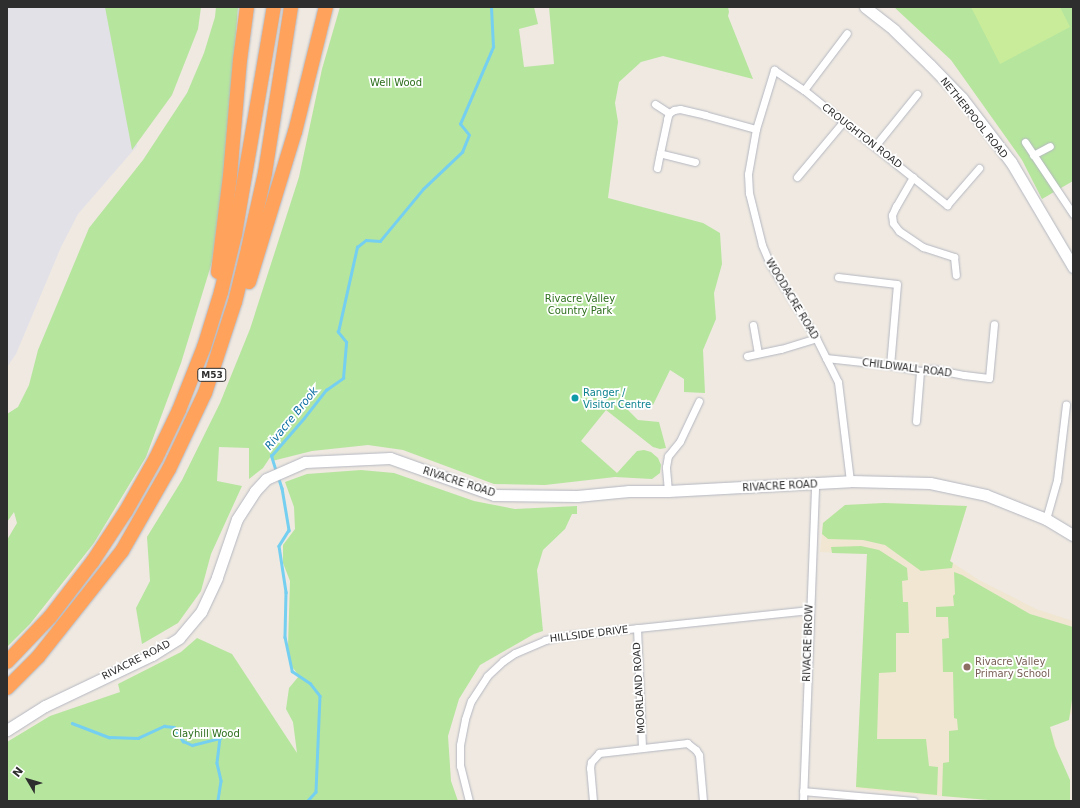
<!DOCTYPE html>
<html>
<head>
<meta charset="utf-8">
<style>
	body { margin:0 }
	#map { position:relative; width:1080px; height:808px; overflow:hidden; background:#efe9e1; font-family:"DejaVu Sans",sans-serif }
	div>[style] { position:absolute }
	.industrial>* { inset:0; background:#e3e1e8 }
	.education>* { inset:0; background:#f0e6d1 }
	.green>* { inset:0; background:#b6e59e }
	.pitch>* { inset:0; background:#c9ec9a }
	.stream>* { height:2.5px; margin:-1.25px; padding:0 1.25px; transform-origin:1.25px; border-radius:1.25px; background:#75cff0 }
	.roads { filter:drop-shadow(0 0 1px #b4b7c1) drop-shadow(0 0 1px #b4b7c1) }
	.minor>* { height:7px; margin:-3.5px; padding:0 3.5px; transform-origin:3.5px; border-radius:3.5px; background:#fff }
	.secondary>* { height:11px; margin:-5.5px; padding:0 5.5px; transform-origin:5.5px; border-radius:5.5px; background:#fff }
	.motorway>* { height:14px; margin:-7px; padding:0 7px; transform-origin:7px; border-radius:7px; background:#ffa35c }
	.dots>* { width:11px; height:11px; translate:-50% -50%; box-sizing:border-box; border:2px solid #fff; border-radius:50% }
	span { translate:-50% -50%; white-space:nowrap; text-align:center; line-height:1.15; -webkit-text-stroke:3.5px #fff; paint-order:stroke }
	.shield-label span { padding:1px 3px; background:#fff; border:1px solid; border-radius:3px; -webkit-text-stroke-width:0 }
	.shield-label { font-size:9px; color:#2e2e2e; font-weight:700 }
	.park-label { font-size:10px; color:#2c6e1b }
	.street-label { font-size:10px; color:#2e2e2e }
	.culture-label { font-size:10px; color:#0d838f }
	.left { translate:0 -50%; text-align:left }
	.education-label { font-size:10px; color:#785e54 }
	.water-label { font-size:11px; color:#0d6fa3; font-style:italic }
	.frame { position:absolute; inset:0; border:8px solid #2e2e2e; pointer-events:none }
	.north { position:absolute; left:8px; top:760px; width:40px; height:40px; -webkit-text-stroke:3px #fff; paint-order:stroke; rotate:308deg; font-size:11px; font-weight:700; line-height:16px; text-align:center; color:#2e2e2e }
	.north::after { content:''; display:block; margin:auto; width:14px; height:18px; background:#2e2e2e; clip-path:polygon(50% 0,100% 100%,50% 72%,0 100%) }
</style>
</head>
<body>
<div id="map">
	<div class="industrial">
		<div style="clip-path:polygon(7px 7px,109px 7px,137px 146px,78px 214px,61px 247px,16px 354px,7px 367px)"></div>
	</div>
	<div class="education">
		<div style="clip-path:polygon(884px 503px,967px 506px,950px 561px,979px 580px,1036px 609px,1073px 621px,1073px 713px,1050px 727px,1061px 762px,1070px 801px,1000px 801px,856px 789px,867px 554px,820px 552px,822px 534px,823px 523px,845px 505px)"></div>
	</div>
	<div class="green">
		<div style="clip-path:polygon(105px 7px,201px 7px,198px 29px,172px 95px,132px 150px)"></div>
		<div style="clip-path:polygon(216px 7px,238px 7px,227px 149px,212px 262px,181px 363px,146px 457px,94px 543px,30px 624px,7px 647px,7px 540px,17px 523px,14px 512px,7px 522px,7px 414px,18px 407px,29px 385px,38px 350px,89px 228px,143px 160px,187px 93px,204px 53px,215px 17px)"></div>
		<div style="clip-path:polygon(340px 7px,534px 7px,538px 24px,519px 29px,524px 67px,554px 64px,549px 7px,728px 7px,729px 12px,728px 16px,753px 79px,663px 56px,641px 62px,619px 82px,615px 103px,618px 122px,608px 198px,703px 223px,720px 233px,722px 264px,714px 293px,716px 319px,703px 350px,705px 393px,684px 392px,684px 379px,670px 370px,653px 405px,624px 406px,638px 420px,659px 422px,666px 448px,660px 449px,653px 447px,606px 410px,581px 441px,617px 473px,637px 451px,644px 450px,651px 452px,658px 458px,661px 465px,660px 473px,652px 479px,615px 477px,545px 485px,494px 484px,403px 450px,368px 445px,312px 451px,272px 461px,271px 456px,263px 468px,249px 479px,249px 448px,219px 447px,217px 481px,242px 486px,211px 554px,201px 591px,178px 623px,142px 644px,136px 608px,150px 581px,147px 537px,182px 480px,220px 403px,250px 329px,299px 177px,322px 69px)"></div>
		<div style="clip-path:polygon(894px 7px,1073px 7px,1073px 181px,1042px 199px,1022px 160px,951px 60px)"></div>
		<div style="clip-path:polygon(361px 470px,394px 473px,474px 501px,515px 509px,577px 506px,577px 514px,572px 514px,565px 529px,543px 550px,537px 570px,543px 631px,534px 634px,480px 665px,459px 699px,448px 736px,451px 781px,458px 801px,7px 801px,7px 742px,50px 716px,120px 692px,118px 684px,181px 652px,197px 638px,232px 654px,297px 753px,293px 722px,286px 709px,289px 688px,299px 676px,290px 664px,288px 646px,290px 581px,283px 563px,283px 545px,295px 529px,294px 507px,285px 482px,307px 474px)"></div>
		<div style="clip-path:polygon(884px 503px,967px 506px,950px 561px,953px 563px,952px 568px,921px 571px,885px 545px,863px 540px,828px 539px,822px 534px,823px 523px,845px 505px)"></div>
		<div style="clip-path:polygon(861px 546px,879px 550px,907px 568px,908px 580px,902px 581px,903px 602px,908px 602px,909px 633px,896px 633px,896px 672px,879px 673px,877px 739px,926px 739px,929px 766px,938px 767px,937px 795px,856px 787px,867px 554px,832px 553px,831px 547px)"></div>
		<div style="clip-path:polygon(954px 572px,962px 575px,1030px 614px,1073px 627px,1073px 693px,1069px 720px,1050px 727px,1055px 746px,1070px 780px,1070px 801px,1000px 801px,942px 796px,943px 763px,949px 762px,949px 731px,958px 730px,957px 719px,954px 718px,953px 672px,943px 672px,942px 639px,949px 638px,948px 617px,936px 617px,936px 607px,954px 606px,953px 596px,955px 594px)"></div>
	</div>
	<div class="pitch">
		<div style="clip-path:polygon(971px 7px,1060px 7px,1070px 27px,1000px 64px)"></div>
	</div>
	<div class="stream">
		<div style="left:276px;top:472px;width:17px;rotate:-107deg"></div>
		<div style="left:271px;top:456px;width:50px;rotate:-49deg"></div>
		<div style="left:304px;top:418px;width:36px;rotate:-52deg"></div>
		<div style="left:326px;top:390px;width:21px;rotate:-35deg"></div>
		<div style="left:343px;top:378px;width:36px;rotate:-85deg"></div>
		<div style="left:346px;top:342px;width:13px;rotate:-129deg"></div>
		<div style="left:338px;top:332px;width:87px;rotate:-77.4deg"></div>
		<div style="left:357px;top:247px;width:11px;rotate:-38deg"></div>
		<div style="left:366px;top:240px;width:14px;rotate:4deg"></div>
		<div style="left:380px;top:241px;width:67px;rotate:-50.4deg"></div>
		<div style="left:423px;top:189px;width:54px;rotate:-43.5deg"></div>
		<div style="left:462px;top:152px;width:18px;rotate:-68deg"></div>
		<div style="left:469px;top:135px;width:14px;rotate:-129deg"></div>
		<div style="left:460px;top:124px;width:84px;rotate:-66.8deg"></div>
		<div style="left:493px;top:47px;width:40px;rotate:-92.9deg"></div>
		<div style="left:278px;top:476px;width:13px;rotate:72deg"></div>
		<div style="left:282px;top:488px;width:43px;rotate:80.5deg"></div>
		<div style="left:289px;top:530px;width:19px;rotate:122deg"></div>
		<div style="left:279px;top:546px;width:47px;rotate:81.3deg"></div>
		<div style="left:286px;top:592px;width:45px;rotate:91.3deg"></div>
		<div style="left:285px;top:637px;width:35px;rotate:78deg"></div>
		<div style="left:292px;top:671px;width:22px;rotate:34deg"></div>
		<div style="left:310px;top:683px;width:16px;rotate:52deg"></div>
		<div style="left:320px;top:696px;width:96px;rotate:92.4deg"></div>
		<div style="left:316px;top:792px;width:12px;rotate:132deg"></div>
		<div style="left:72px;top:723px;width:40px;rotate:21deg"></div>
		<div style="left:109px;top:737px;width:29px;rotate:2deg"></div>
		<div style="left:138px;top:738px;width:29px;rotate:-25deg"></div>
		<div style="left:164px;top:726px;width:10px;rotate:6deg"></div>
		<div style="left:174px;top:727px;width:17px;rotate:57deg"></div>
		<div style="left:183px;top:741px;width:10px;rotate:24deg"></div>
		<div style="left:192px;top:745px;width:29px;rotate:-14deg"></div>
		<div style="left:220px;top:738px;width:25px;rotate:97deg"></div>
		<div style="left:217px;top:763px;width:18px;rotate:77deg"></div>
		<div style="left:221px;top:781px;width:20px;rotate:99deg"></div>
	</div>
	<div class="roads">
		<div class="minor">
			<div style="left:804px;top:90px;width:71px;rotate:-53deg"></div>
			<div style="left:655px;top:104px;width:17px;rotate:33deg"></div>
			<div style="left:1025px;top:142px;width:87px;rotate:56.3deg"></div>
			<div style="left:875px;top:146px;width:67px;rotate:-51.1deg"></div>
			<div style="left:1033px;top:155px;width:19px;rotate:-28deg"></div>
			<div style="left:695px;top:162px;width:36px;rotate:-166deg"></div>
			<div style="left:660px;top:153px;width:35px;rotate:-78deg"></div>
			<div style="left:667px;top:119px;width:6px;rotate:-72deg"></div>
			<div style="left:669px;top:113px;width:6px;rotate:-31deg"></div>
			<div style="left:674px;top:110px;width:6px;rotate:-9deg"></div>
			<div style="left:680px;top:109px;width:26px;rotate:13deg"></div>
			<div style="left:705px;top:115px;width:53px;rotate:15.4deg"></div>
			<div style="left:657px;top:168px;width:15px;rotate:-79deg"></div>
			<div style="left:797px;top:177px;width:72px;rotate:-50.1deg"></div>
			<div style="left:913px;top:177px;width:34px;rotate:120deg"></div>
			<div style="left:896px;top:206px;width:10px;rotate:114deg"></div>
			<div style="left:892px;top:215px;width:8px;rotate:83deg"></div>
			<div style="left:893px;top:223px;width:10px;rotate:53deg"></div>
			<div style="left:899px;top:231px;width:29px;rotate:34deg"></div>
			<div style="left:923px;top:247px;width:33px;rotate:18deg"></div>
			<div style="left:954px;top:257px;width:18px;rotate:84deg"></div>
			<div style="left:838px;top:277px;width:59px;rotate:6.8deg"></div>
			<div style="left:897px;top:284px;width:81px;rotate:94.9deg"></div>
			<div style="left:753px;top:325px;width:28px;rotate:80deg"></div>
			<div style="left:747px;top:356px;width:35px;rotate:-12deg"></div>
			<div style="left:781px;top:349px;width:37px;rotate:-17deg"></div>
			<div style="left:826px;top:358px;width:64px;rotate:6.2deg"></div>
			<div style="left:890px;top:365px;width:31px;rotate:11deg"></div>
			<div style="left:920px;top:371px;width:13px;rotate:-9deg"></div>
			<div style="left:933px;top:369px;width:32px;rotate:11deg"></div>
			<div style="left:964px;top:375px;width:25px;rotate:7deg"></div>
			<div style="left:989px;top:378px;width:54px;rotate:-84.7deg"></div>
			<div style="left:916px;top:421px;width:50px;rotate:-85.4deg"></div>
			<div style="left:850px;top:481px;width:100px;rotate:-96.9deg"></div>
			<div style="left:838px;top:382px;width:49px;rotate:-116.6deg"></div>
			<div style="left:816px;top:338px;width:87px;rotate:-121.9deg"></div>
			<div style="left:770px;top:264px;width:21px;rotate:-113deg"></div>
			<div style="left:762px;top:245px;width:54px;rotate:-104deg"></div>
			<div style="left:749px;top:193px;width:19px;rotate:-93deg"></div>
			<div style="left:748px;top:174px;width:46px;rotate:-79.9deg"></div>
			<div style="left:756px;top:129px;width:62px;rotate:-73deg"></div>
			<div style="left:774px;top:70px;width:36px;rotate:34deg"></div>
			<div style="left:804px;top:90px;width:184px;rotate:38.8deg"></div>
			<div style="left:947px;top:205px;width:49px;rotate:-49.1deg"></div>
			<div style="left:668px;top:491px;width:24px;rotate:-95deg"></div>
			<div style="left:666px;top:467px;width:11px;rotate:-80deg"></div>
			<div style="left:668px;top:456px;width:19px;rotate:-51deg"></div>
			<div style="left:680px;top:441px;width:44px;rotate:-64.6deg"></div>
			<div style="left:1046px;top:519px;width:41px;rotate:-74.2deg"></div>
			<div style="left:1057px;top:480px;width:76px;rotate:-83.2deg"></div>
			<div style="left:637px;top:628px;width:120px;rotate:87.6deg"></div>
			<div style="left:803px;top:791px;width:111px;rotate:5.1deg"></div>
			<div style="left:469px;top:801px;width:36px;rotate:-104deg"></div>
			<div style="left:460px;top:766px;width:21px;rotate:-90deg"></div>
			<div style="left:460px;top:745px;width:26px;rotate:-79deg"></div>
			<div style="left:465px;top:719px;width:19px;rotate:-72deg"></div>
			<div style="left:471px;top:701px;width:30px;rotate:-57deg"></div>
			<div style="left:487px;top:676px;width:22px;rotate:-43deg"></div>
			<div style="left:503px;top:661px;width:14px;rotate:-34deg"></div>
			<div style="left:515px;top:653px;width:33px;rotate:-23deg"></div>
			<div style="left:545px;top:640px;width:17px;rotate:-13deg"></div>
			<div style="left:562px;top:636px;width:248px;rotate:-6deg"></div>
			<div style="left:593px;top:801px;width:33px;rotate:-95deg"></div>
			<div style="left:590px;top:768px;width:6px;rotate:-81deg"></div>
			<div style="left:591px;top:762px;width:12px;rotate:-48deg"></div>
			<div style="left:599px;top:753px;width:89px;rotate:-6.5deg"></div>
			<div style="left:687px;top:743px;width:11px;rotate:38deg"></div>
			<div style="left:696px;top:750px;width:6px;rotate:59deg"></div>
			<div style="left:699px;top:755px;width:46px;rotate:85deg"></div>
			<div style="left:803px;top:801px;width:317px;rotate:-87.8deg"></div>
		</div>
		<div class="secondary">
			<div style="left:865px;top:7px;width:37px;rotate:38deg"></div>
			<div style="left:894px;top:30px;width:50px;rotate:44.2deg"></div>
			<div style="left:930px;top:65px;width:46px;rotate:45.9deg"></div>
			<div style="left:962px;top:98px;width:81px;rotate:52.6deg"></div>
			<div style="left:1011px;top:162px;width:122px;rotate:59.4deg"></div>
			<div style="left:7px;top:730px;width:45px;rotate:-32.3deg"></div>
			<div style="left:45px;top:706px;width:119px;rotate:-25.5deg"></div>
			<div style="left:152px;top:655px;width:32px;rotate:-32deg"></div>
			<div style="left:179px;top:638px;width:34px;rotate:-50deg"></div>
			<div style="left:201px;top:612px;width:38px;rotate:-65deg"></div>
			<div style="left:217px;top:577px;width:61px;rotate:-71deg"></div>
			<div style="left:237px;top:519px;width:33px;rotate:-57deg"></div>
			<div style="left:255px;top:491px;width:16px;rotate:-47deg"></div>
			<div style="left:266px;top:479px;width:43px;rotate:-23.6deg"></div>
			<div style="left:305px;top:462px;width:85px;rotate:-2.7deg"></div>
			<div style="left:390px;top:458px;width:110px;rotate:19.6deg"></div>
			<div style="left:494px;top:495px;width:83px;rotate:0.7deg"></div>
			<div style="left:577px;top:496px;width:52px;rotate:-5.5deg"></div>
			<div style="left:629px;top:491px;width:39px"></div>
			<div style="left:668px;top:491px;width:182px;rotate:-3.1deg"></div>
			<div style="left:850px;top:481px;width:80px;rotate:1.4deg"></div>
			<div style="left:930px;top:483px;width:57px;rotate:12.1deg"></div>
			<div style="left:986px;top:495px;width:65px;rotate:21.8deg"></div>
			<div style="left:1046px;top:519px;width:31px;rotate:31deg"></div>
		</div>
		<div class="motorway">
			<div style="left:218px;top:272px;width:97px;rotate:-82.9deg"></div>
			<div style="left:230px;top:176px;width:116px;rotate:-85.1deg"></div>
			<div style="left:240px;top:60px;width:53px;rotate:-82.5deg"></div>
			<div style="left:249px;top:282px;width:157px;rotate:-73deg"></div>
			<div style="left:295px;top:132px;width:129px;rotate:-76.1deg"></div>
			<div style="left:7px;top:662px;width:62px;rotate:-46.3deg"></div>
			<div style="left:50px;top:617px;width:71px;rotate:-52.5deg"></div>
			<div style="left:93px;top:561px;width:60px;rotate:-56.6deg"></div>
			<div style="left:126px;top:511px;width:61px;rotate:-60.5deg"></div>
			<div style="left:156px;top:458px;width:53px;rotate:-64.4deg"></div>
			<div style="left:179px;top:410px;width:68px;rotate:-68.4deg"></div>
			<div style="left:204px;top:347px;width:58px;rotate:-72.8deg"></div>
			<div style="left:221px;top:292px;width:60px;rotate:-76.4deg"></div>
			<div style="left:235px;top:234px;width:230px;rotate:-80.3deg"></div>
			<div style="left:7px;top:688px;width:44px;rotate:-45deg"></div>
			<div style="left:38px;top:657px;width:135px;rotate:-51.6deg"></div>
			<div style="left:122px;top:551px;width:95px;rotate:-60.2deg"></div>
			<div style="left:169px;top:469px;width:84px;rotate:-64.7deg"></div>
			<div style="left:205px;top:393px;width:96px;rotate:-71.8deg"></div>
			<div style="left:235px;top:302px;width:55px;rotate:-76.2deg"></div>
			<div style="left:248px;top:249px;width:78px;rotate:-77.4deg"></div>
			<div style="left:265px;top:173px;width:168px;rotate:-81.1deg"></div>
		</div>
	</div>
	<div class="dots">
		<div style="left:575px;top:398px;background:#0f9aa8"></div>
		<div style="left:967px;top:667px;background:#8d6e63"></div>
	</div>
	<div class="shield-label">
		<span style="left:212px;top:375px">M53</span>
	</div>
	<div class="park-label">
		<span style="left:396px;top:83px">Well Wood</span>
		<span style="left:580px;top:304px">Rivacre Valley<br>Country Park</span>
		<span style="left:206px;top:734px">Clayhill Wood</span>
	</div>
	<div class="street-label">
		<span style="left:974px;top:118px;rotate:51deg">NETHERPOOL ROAD</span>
		<span style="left:862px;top:136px;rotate:38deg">CROUGHTON ROAD</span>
		<span style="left:792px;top:299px;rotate:59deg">WOODACRE ROAD</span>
		<span style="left:907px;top:368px;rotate:7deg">CHILDWALL ROAD</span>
		<span style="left:459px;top:482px;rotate:18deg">RIVACRE ROAD</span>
		<span style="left:780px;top:486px;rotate:-3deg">RIVACRE ROAD</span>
		<span style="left:589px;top:634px;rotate:-7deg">HILLSIDE DRIVE</span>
		<span style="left:808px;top:643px;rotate:-88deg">RIVACRE BROW</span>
		<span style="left:136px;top:660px;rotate:-27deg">RIVACRE ROAD</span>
		<span style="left:639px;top:688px;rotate:-93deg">MOORLAND ROAD</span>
	</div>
	<div class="culture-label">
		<span class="left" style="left:583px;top:398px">Ranger /<br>Visitor Centre</span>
	</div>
	<div class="education-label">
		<span class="left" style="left:975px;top:667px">Rivacre Valley<br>Primary School</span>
	</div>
	<div class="water-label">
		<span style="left:292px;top:419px;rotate:-51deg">Rivacre Brook</span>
	</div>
	<div class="frame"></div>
	<div class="north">N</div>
</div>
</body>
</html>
